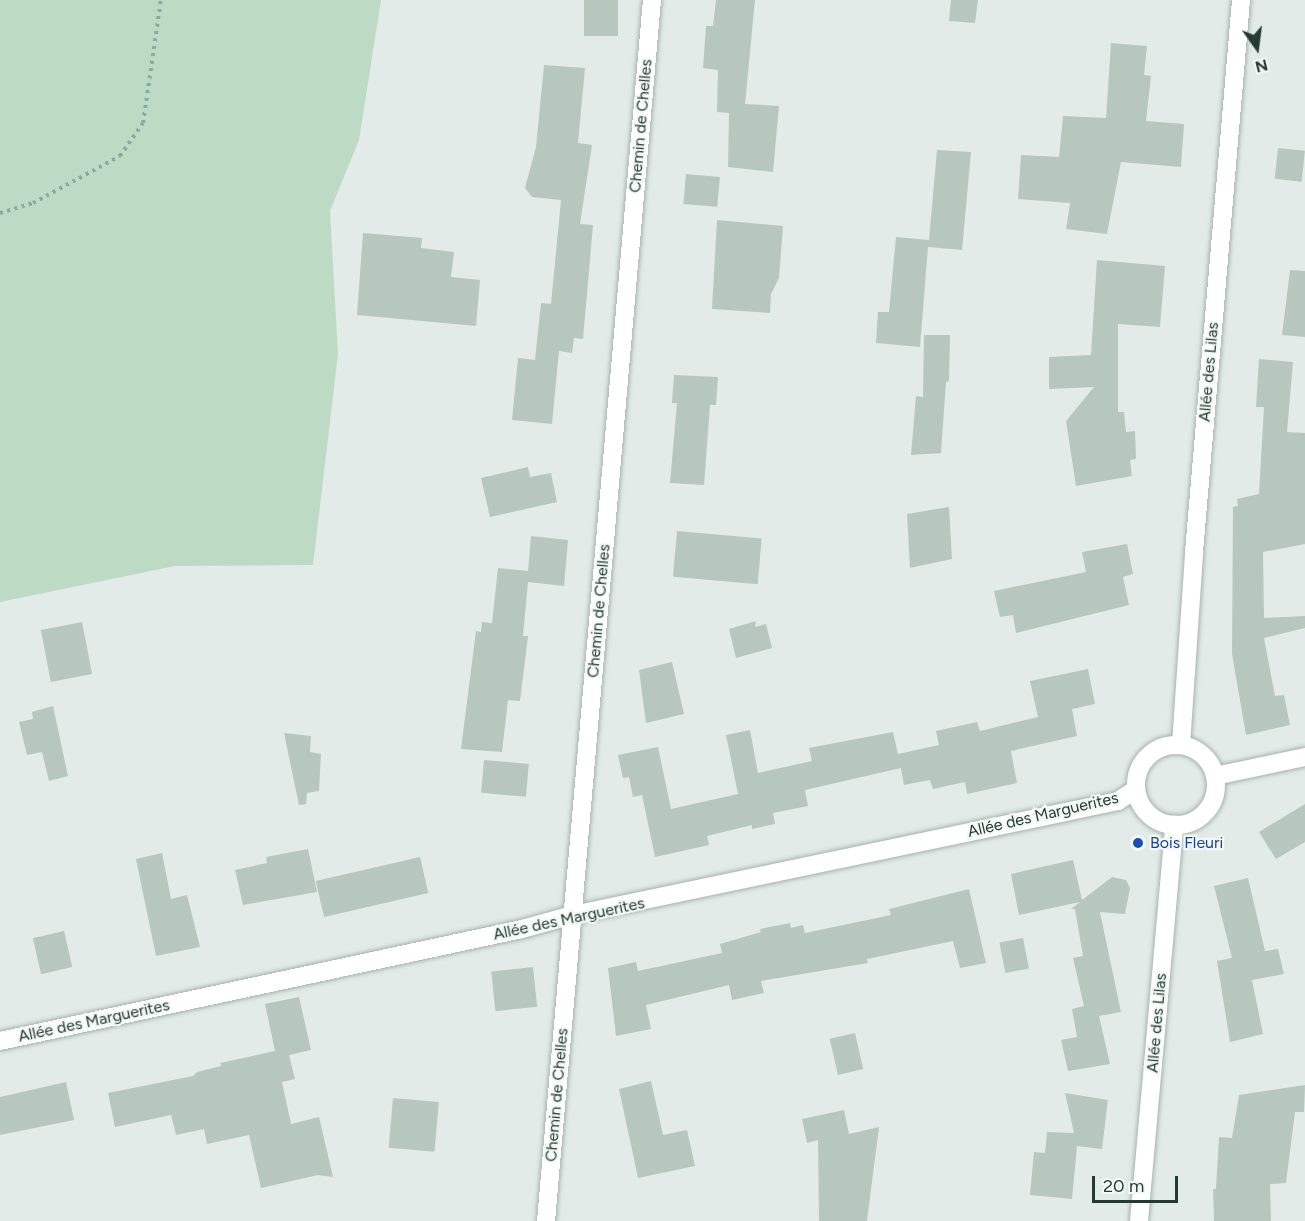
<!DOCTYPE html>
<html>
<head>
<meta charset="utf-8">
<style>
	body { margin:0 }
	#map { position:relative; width:1305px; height:1221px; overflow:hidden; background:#e2ebe7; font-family:Figtree,sans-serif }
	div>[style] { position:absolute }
	.green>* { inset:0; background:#bddac4 }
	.building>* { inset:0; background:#b8c6c0; transform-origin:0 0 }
	.path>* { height:4px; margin-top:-2px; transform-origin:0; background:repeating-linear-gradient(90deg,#85ac9f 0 3px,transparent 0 7.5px) }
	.roads { filter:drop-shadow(0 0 2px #a5b3ae) drop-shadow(0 0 2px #a5b3ae) }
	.street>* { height:18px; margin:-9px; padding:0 9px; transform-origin:9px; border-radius:9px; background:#fff }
	.street>.ring { margin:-9px; padding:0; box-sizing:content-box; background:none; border:18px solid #fff; border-radius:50% }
	.dots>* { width:16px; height:16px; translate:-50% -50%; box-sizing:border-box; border:3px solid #f3f8f5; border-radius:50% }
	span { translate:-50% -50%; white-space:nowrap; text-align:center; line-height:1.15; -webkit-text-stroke:4.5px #f3f8f5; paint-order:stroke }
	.street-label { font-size:16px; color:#243b34 }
	.transit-label { font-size:16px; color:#164399 }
	.left { translate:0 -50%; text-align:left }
	.north { position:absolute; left:1227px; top:18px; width:60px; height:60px; -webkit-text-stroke:4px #f3f8f5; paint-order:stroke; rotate:166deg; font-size:16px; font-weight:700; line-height:24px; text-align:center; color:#243b34 }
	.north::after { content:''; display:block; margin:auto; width:21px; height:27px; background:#243b34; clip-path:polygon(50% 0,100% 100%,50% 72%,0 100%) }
	.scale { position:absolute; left:1092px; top:1176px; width:86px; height:27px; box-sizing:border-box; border:3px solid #243b34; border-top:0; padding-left:8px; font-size:18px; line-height:21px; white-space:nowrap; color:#243b34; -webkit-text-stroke:4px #f3f8f5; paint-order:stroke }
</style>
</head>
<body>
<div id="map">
	<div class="green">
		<div style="clip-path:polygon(0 0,381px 0,359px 140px,330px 211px,338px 354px,313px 565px,175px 566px,0 602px)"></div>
	</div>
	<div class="building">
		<div style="left:584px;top:0;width:34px;height:36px"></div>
		<div style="clip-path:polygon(716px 0,755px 0,745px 104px,779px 106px,773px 172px,728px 167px,729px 113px,717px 112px,718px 70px,703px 68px,706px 26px,713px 26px)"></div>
		<div style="clip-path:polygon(951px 0,978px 0,975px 23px,949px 21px)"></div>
		<div style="clip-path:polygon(1111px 43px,1147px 46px,1144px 75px,1151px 76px,1146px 121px,1184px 124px,1181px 167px,1121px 162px,1107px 234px,1066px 229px,1070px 203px,1018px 199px,1021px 155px,1059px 157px,1063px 116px,1106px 118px)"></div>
		<div style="clip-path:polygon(544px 65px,585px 68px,578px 143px,592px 145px,580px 224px,593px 225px,583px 339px,574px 338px,572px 353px,559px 351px,552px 424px,512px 420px,518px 358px,535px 360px,541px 303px,551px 304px,561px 200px,532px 197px,525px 188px,536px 147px)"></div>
		<div style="left:1278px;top:148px;width:27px;height:31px;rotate:6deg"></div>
		<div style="clip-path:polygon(937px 150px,971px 152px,962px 250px,928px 247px,920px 347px,876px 343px,878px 312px,889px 312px,896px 237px,929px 240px)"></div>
		<div style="left:686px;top:174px;width:34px;height:30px;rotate:5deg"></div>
		<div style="clip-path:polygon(717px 220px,783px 226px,779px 278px,771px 294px,770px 313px,712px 309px)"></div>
		<div style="clip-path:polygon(363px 233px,422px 238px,421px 248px,454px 252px,451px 277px,480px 280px,476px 326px,357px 315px)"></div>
		<div style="clip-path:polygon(1097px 260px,1165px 266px,1160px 327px,1118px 324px,1118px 412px,1124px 412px,1126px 432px,1135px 431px,1136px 459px,1130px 460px,1132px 476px,1076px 486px,1066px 421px,1094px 387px,1049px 389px,1049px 357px,1091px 355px)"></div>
		<div style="clip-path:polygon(1290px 270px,1305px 271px,1305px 337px,1282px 335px)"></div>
		<div style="clip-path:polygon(924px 335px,950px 335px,949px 381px,946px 382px,941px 453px,911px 455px,916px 396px,923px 397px)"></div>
		<div style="clip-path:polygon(1259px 359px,1293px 362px,1287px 432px,1305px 433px,1305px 544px,1263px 552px,1264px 618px,1305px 616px,1305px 628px,1264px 638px,1275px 696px,1284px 695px,1290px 725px,1246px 735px,1232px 654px,1233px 507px,1238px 506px,1237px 499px,1259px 494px,1264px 407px,1256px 407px)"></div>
		<div style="clip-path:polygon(674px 375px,718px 377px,716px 405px,710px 405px,704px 485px,670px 483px,677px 403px,672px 403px)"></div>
		<div style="clip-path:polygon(528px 467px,530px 477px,551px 473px,557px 502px,490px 517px,481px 478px)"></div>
		<div style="clip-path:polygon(949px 507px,952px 559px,910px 568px,907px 514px)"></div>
		<div style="left:677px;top:531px;width:85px;height:46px;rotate:5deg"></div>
		<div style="clip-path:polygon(531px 536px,568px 540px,564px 586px,528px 582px,523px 636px,528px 636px,520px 701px,508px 700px,502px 752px,461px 749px,476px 631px,481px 632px,482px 622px,492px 623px,498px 568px,528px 571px)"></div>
		<div style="clip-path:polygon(1127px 544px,1133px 574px,1123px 577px,1129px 605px,1016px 633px,1013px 615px,1000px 617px,994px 591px,1086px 572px,1082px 552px)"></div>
		<div style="clip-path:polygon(756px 621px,755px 627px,766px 624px,772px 648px,736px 658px,729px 629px)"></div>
		<div style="left:82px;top:622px;width:53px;height:42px;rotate:79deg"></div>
		<div style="clip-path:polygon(672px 662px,684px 714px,646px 723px,639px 670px)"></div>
		<div style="clip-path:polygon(1088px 669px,1095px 704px,1072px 709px,1077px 736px,1011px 751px,1017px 783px,967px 794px,965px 782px,933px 789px,930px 780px,904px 785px,901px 768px,805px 790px,808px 806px,773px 813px,775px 824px,752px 829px,752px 825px,707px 836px,709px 845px,655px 857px,642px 795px,633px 797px,629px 777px,623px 778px,618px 755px,658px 747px,671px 809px,738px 794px,726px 735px,750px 730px,758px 773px,812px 761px,809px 748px,893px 732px,898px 754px,939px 745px,936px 731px,977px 722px,980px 731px,1038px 717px,1030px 681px)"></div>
		<div style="clip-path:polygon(53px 706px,68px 776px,49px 781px,42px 752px,27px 755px,19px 722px,33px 719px,32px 712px)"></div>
		<div style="clip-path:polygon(284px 733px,311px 736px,310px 752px,321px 754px,319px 791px,307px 793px,306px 804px,299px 805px)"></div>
		<div style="left:484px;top:760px;width:45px;height:33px;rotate:5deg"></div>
		<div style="clip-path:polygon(1305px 804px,1305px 842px,1276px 859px,1259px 832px)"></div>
		<div style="clip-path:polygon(308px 849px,317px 892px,243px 905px,235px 870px,267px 863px,266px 857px)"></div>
		<div style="clip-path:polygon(162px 853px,171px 899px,187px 895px,200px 947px,156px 956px,136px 859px)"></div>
		<div style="left:420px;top:857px;width:37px;height:107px;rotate:77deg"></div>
		<div style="clip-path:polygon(1073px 860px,1082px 900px,1112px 877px,1126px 880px,1130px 888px,1125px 914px,1100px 912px,1121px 1012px,1099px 1016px,1110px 1064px,1068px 1071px,1061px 1040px,1077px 1037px,1072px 1009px,1084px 1006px,1073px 958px,1083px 956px,1075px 909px,1071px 909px,1080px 902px,1019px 915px,1011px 874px)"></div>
		<div style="clip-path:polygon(1248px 878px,1265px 951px,1278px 949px,1284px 974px,1252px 980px,1263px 1034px,1230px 1042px,1217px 961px,1232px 958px,1214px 886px)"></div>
		<div style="clip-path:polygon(969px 889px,986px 963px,960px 968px,953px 941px,867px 959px,868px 963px,761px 981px,764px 993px,732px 1000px,729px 985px,646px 1005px,651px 1029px,616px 1036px,608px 968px,636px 962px,638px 971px,722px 953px,720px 944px,761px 932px,760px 929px,790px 923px,791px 928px,803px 925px,805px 933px,891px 915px,889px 909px)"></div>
		<div style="left:64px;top:931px;width:37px;height:32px;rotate:77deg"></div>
		<div style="left:1023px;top:938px;width:31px;height:24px;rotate:79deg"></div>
		<div style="left:533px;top:967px;width:40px;height:42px;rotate:84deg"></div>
		<div style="clip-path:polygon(299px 997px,311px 1050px,289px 1055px,295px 1079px,282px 1082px,291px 1124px,319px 1117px,333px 1177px,318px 1175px,261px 1188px,249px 1135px,207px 1144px,204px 1129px,176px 1135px,171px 1115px,115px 1127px,108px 1093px,193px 1076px,197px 1072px,221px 1066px,220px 1063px,275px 1051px,265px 1004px)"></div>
		<div style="left:855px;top:1033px;width:37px;height:26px;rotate:77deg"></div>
		<div style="clip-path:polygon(651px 1081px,663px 1135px,687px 1130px,695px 1166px,638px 1178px,619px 1089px)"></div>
		<div style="clip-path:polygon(66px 1082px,74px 1120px,0 1135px,0 1097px)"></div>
		<div style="clip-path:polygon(1305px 1085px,1304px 1112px,1295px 1112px,1286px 1183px,1270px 1184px,1271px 1221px,1214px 1221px,1213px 1189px,1216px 1189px,1219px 1137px,1232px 1138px,1239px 1095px)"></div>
		<div style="clip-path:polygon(1065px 1093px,1108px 1100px,1102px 1149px,1077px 1146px,1072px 1199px,1030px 1195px,1034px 1152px,1045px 1153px,1047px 1132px,1074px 1133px)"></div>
		<div style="left:393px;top:1098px;width:46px;height:50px;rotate:5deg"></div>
		<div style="clip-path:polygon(844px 1110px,849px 1134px,879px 1127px,867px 1221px,819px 1221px,818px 1140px,807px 1143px,802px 1119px)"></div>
	</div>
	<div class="path">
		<div style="left:0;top:213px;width:34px;rotate:-17deg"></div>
		<div style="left:33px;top:203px;width:99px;rotate:-28.4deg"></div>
		<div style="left:120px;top:156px;width:40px;rotate:-55.1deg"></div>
		<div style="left:143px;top:123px;width:124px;rotate:-81.7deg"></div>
	</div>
	<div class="roads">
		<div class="street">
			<div class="ring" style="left:1136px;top:745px;width:62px;height:62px"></div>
			<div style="left:1181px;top:745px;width:193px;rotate:-86.1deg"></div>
			<div style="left:1194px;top:552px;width:554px;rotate:-85.13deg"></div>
			<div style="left:1215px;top:776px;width:92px;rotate:-11.9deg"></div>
			<div style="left:0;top:1041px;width:534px;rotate:-12.11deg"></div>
			<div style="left:522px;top:929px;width:53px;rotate:-15.4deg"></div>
			<div style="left:573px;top:915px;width:557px;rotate:-11.81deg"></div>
			<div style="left:1118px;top:801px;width:20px;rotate:-33deg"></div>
			<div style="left:546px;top:1221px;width:1226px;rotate:-85.04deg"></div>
			<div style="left:1139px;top:1221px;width:398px;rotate:-84.9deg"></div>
		</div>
	</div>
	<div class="dots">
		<div style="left:1138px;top:843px;background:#1a4fb4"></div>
	</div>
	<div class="street-label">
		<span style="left:641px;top:126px;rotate:-85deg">Chemin de Chelles</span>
		<span style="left:1209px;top:372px;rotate:-85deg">Allée des Lilas</span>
		<span style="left:599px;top:611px;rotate:-85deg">Chemin de Chelles</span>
		<span style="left:1043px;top:815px;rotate:-13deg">Allée des Marguerites</span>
		<span style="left:569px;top:919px;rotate:-12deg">Allée des Marguerites</span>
		<span style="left:94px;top:1021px;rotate:-12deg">Allée des Marguerites</span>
		<span style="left:1157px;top:1023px;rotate:-85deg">Allée des Lilas</span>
		<span style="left:557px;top:1095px;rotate:-85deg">Chemin de Chelles</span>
	</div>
	<div class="transit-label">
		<span class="left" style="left:1150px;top:843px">Bois Fleuri</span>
	</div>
	<div class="north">N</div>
	<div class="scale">20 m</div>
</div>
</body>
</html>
